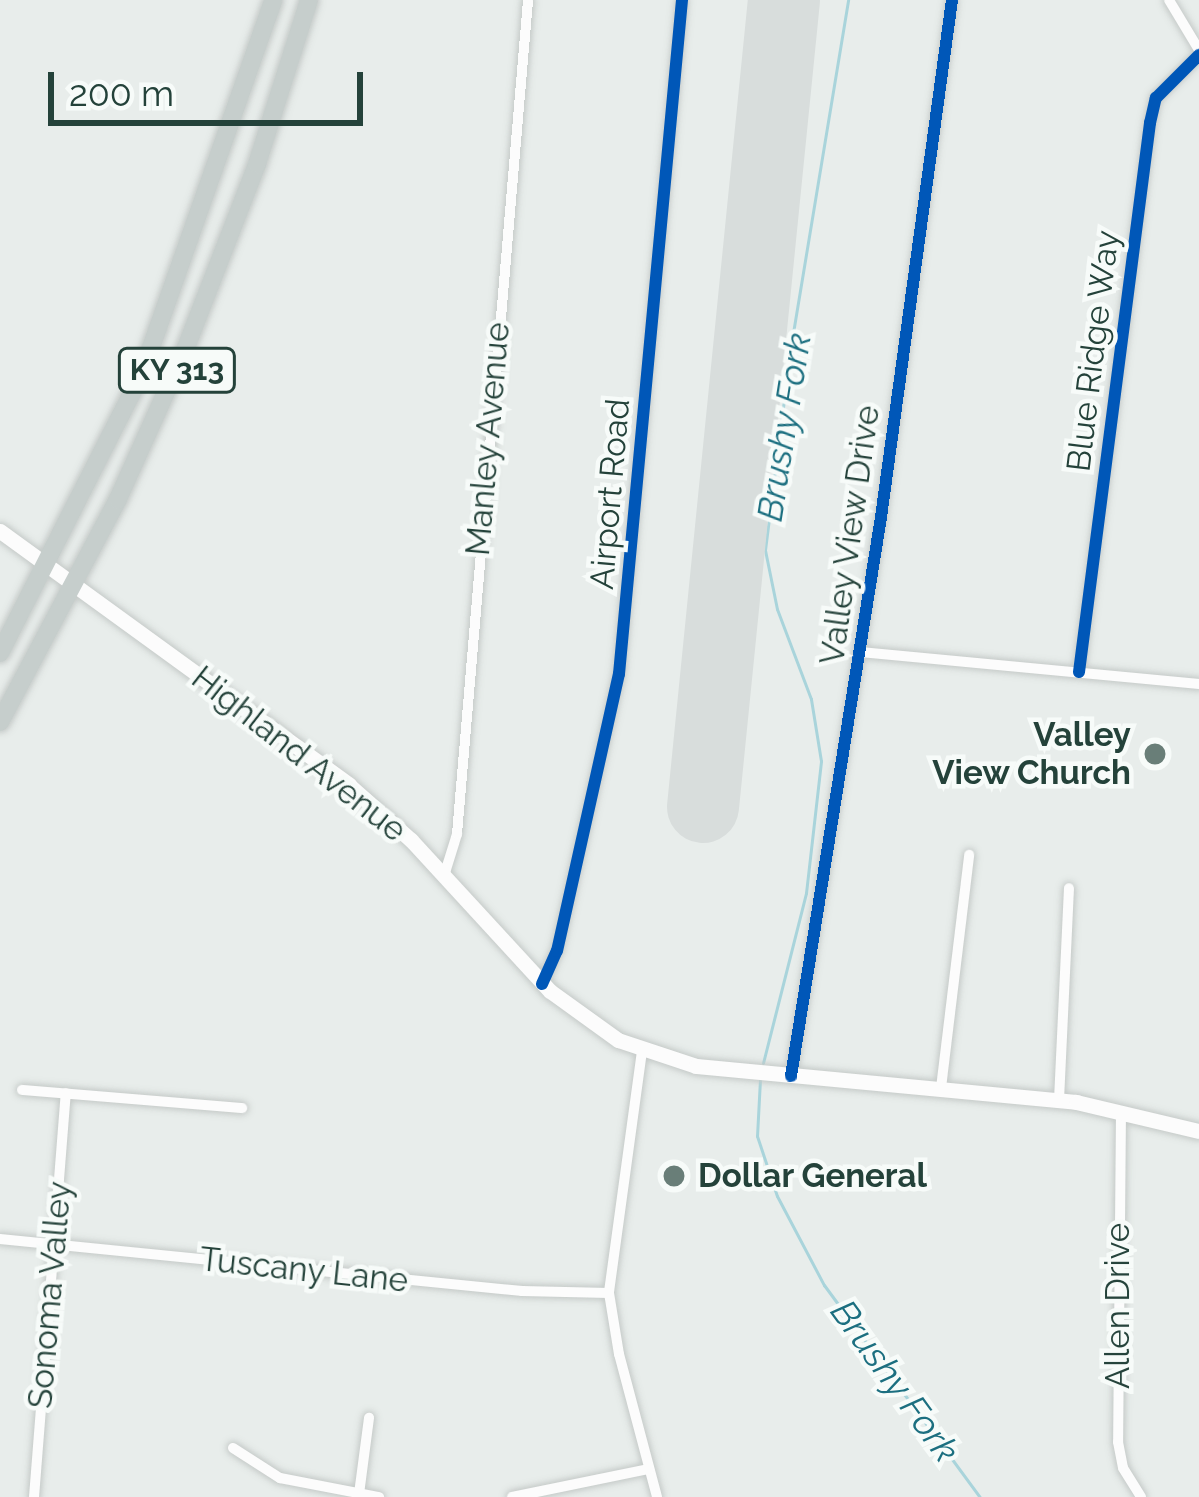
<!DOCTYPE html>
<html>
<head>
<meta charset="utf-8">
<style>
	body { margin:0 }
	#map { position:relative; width:1199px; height:1497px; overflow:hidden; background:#e8edeb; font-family:Raleway,sans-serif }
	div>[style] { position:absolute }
	.stream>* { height:3px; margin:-1.5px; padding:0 1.5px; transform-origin:1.5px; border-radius:1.5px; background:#a9d4db }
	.runway>* { height:72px; margin:-36px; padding:0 36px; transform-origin:36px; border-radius:36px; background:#d8dddc }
	.roads { filter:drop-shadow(0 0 3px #c5cac8) drop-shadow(0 0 3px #c5cac8) }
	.minor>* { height:10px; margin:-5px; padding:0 5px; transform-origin:5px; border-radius:5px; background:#fcfcfc }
	.secondary>* { height:15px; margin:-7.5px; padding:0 7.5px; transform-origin:7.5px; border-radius:7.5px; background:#fcfcfc }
	.trunk>* { height:18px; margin:-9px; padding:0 9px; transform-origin:9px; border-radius:9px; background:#c6cecc }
	.cycleway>* { height:12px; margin:-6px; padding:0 6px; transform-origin:6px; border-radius:6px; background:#0057b8 }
	.dots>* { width:33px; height:33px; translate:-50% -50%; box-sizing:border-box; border:6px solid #f7fbf9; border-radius:50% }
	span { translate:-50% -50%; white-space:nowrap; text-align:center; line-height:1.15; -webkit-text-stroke:9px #f7fbf9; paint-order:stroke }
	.shield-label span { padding:3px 9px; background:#f7fbf9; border:3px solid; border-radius:9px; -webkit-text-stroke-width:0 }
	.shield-label { font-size:30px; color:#24423a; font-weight:700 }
	.street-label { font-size:33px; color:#24423a }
	.poi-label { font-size:33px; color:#24423a; font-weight:700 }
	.right { translate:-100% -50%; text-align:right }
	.left { translate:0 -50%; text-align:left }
	.water-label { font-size:36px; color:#1c6f80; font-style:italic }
	.scale { position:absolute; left:48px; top:72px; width:315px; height:54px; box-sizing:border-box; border:6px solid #24423a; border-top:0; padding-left:15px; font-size:36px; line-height:42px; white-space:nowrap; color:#24423a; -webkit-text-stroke:9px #f7fbf9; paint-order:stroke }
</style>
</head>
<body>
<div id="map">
	<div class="stream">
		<div style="left:763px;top:1063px;width:175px;rotate:-75.8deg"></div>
		<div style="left:806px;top:893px;width:133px;rotate:-83.5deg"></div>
		<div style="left:821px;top:761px;width:63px;rotate:-99.2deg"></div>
		<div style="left:811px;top:699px;width:96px;rotate:-110.7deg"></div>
		<div style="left:777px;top:609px;width:60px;rotate:-101.5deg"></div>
		<div style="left:765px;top:550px;width:201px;rotate:-82.8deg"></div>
		<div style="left:790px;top:351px;width:356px;rotate:-80.6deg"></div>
		<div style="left:760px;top:1079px;width:57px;rotate:93deg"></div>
		<div style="left:757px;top:1136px;width:63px;rotate:71.6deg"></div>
		<div style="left:777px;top:1196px;width:101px;rotate:62.2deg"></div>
		<div style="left:824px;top:1285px;width:263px;rotate:53.7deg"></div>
	</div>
	<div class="runway">
		<div style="left:703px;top:807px;width:811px;rotate:-84.27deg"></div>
	</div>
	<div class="roads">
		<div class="minor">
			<div style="left:1169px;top:0;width:58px;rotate:59deg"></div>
			<div style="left:860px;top:652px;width:341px;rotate:5.4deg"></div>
			<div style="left:1079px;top:672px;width:554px;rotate:-82.63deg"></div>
			<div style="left:1150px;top:123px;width:26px;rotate:-77deg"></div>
			<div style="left:1156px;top:98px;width:61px;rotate:-45deg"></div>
			<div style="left:444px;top:876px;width:44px;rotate:-72.8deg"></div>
			<div style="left:457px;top:834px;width:837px;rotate:-85.13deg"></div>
			<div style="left:542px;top:984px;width:36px;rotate:-66deg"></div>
			<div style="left:557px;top:951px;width:284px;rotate:-77.4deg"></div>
			<div style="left:619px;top:674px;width:677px;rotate:-84.66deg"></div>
			<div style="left:642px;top:1051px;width:244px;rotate:97.8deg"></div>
			<div style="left:609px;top:1293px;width:62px;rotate:80.7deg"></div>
			<div style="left:619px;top:1354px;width:148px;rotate:75.1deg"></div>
			<div style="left:791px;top:1076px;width:566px;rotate:-80.85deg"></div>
			<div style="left:881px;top:517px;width:522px;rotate:-82.18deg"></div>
			<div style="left:941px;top:1088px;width:235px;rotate:-83.1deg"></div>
			<div style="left:22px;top:1090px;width:221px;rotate:4.7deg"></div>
			<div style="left:1059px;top:1100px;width:212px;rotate:-87.3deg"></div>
			<div style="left:1121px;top:1111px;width:331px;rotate:90.5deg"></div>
			<div style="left:1118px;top:1442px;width:26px;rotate:79deg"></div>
			<div style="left:1123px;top:1468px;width:34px;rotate:58deg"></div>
			<div style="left:0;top:1239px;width:525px;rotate:5.69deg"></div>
			<div style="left:522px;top:1291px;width:87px;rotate:1.3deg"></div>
			<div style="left:233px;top:1448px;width:56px;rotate:32.6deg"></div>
			<div style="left:280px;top:1478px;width:101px;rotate:10.9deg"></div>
			<div style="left:359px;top:1494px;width:77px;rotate:-82.5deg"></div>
			<div style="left:34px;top:1497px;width:405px;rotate:-85.5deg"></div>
			<div style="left:512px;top:1497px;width:140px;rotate:-11.6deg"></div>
		</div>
		<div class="secondary">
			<div style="left:0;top:531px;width:432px;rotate:36deg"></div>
			<div style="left:349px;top:785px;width:83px;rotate:41.6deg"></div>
			<div style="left:411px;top:840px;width:205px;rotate:47.4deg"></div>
			<div style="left:550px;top:991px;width:84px;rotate:35.8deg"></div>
			<div style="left:618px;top:1040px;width:82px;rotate:18.4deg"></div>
			<div style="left:696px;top:1066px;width:382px;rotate:5.4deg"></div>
			<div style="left:1076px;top:1102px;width:126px;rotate:13.3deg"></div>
		</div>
		<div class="trunk">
			<div style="left:0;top:653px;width:314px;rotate:-63.1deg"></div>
			<div style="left:142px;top:373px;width:395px;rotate:-70.6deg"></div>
			<div style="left:0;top:722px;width:252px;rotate:-62.1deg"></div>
			<div style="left:118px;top:499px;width:163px;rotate:-65.8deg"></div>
			<div style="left:185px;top:350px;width:199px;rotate:-68.8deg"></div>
			<div style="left:257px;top:164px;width:172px;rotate:-72.4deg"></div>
		</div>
	</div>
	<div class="cycleway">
		<div style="left:1079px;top:672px;width:554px;rotate:-82.63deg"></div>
		<div style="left:1150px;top:123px;width:26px;rotate:-77deg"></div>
		<div style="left:1156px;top:98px;width:61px;rotate:-45deg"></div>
		<div style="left:542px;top:984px;width:36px;rotate:-66deg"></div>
		<div style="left:557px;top:951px;width:284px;rotate:-77.4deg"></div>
		<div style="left:619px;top:674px;width:677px;rotate:-84.66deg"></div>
		<div style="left:791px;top:1076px;width:566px;rotate:-80.85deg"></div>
		<div style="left:881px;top:517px;width:522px;rotate:-82.18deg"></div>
	</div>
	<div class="dots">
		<div style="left:1155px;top:754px;background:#697e78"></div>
		<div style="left:674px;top:1176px;background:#697e78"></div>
	</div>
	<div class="shield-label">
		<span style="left:177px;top:370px">KY 313</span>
	</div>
	<div class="street-label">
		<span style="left:1093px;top:351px;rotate:-83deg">Blue Ridge Way</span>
		<span style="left:488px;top:439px;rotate:-85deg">Manley Avenue</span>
		<span style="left:610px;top:494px;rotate:-85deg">Airport Road</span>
		<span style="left:850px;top:535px;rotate:-82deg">Valley View Drive</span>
		<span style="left:299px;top:754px;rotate:38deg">Highland Avenue</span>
		<span style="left:304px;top:1270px;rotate:6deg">Tuscany Lane</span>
		<span style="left:50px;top:1295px;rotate:-85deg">Sonoma Valley</span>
		<span style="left:1118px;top:1306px;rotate:-90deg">Allen Drive</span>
	</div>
	<div class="poi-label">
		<span class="right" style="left:1131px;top:754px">Valley<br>View Church</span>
		<span class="left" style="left:698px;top:1176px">Dollar General</span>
	</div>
	<div class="water-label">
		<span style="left:784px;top:427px;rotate:-81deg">Brushy Fork</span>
		<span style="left:895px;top:1381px;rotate:54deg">Brushy Fork</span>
	</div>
	<div class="scale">200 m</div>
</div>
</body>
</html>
